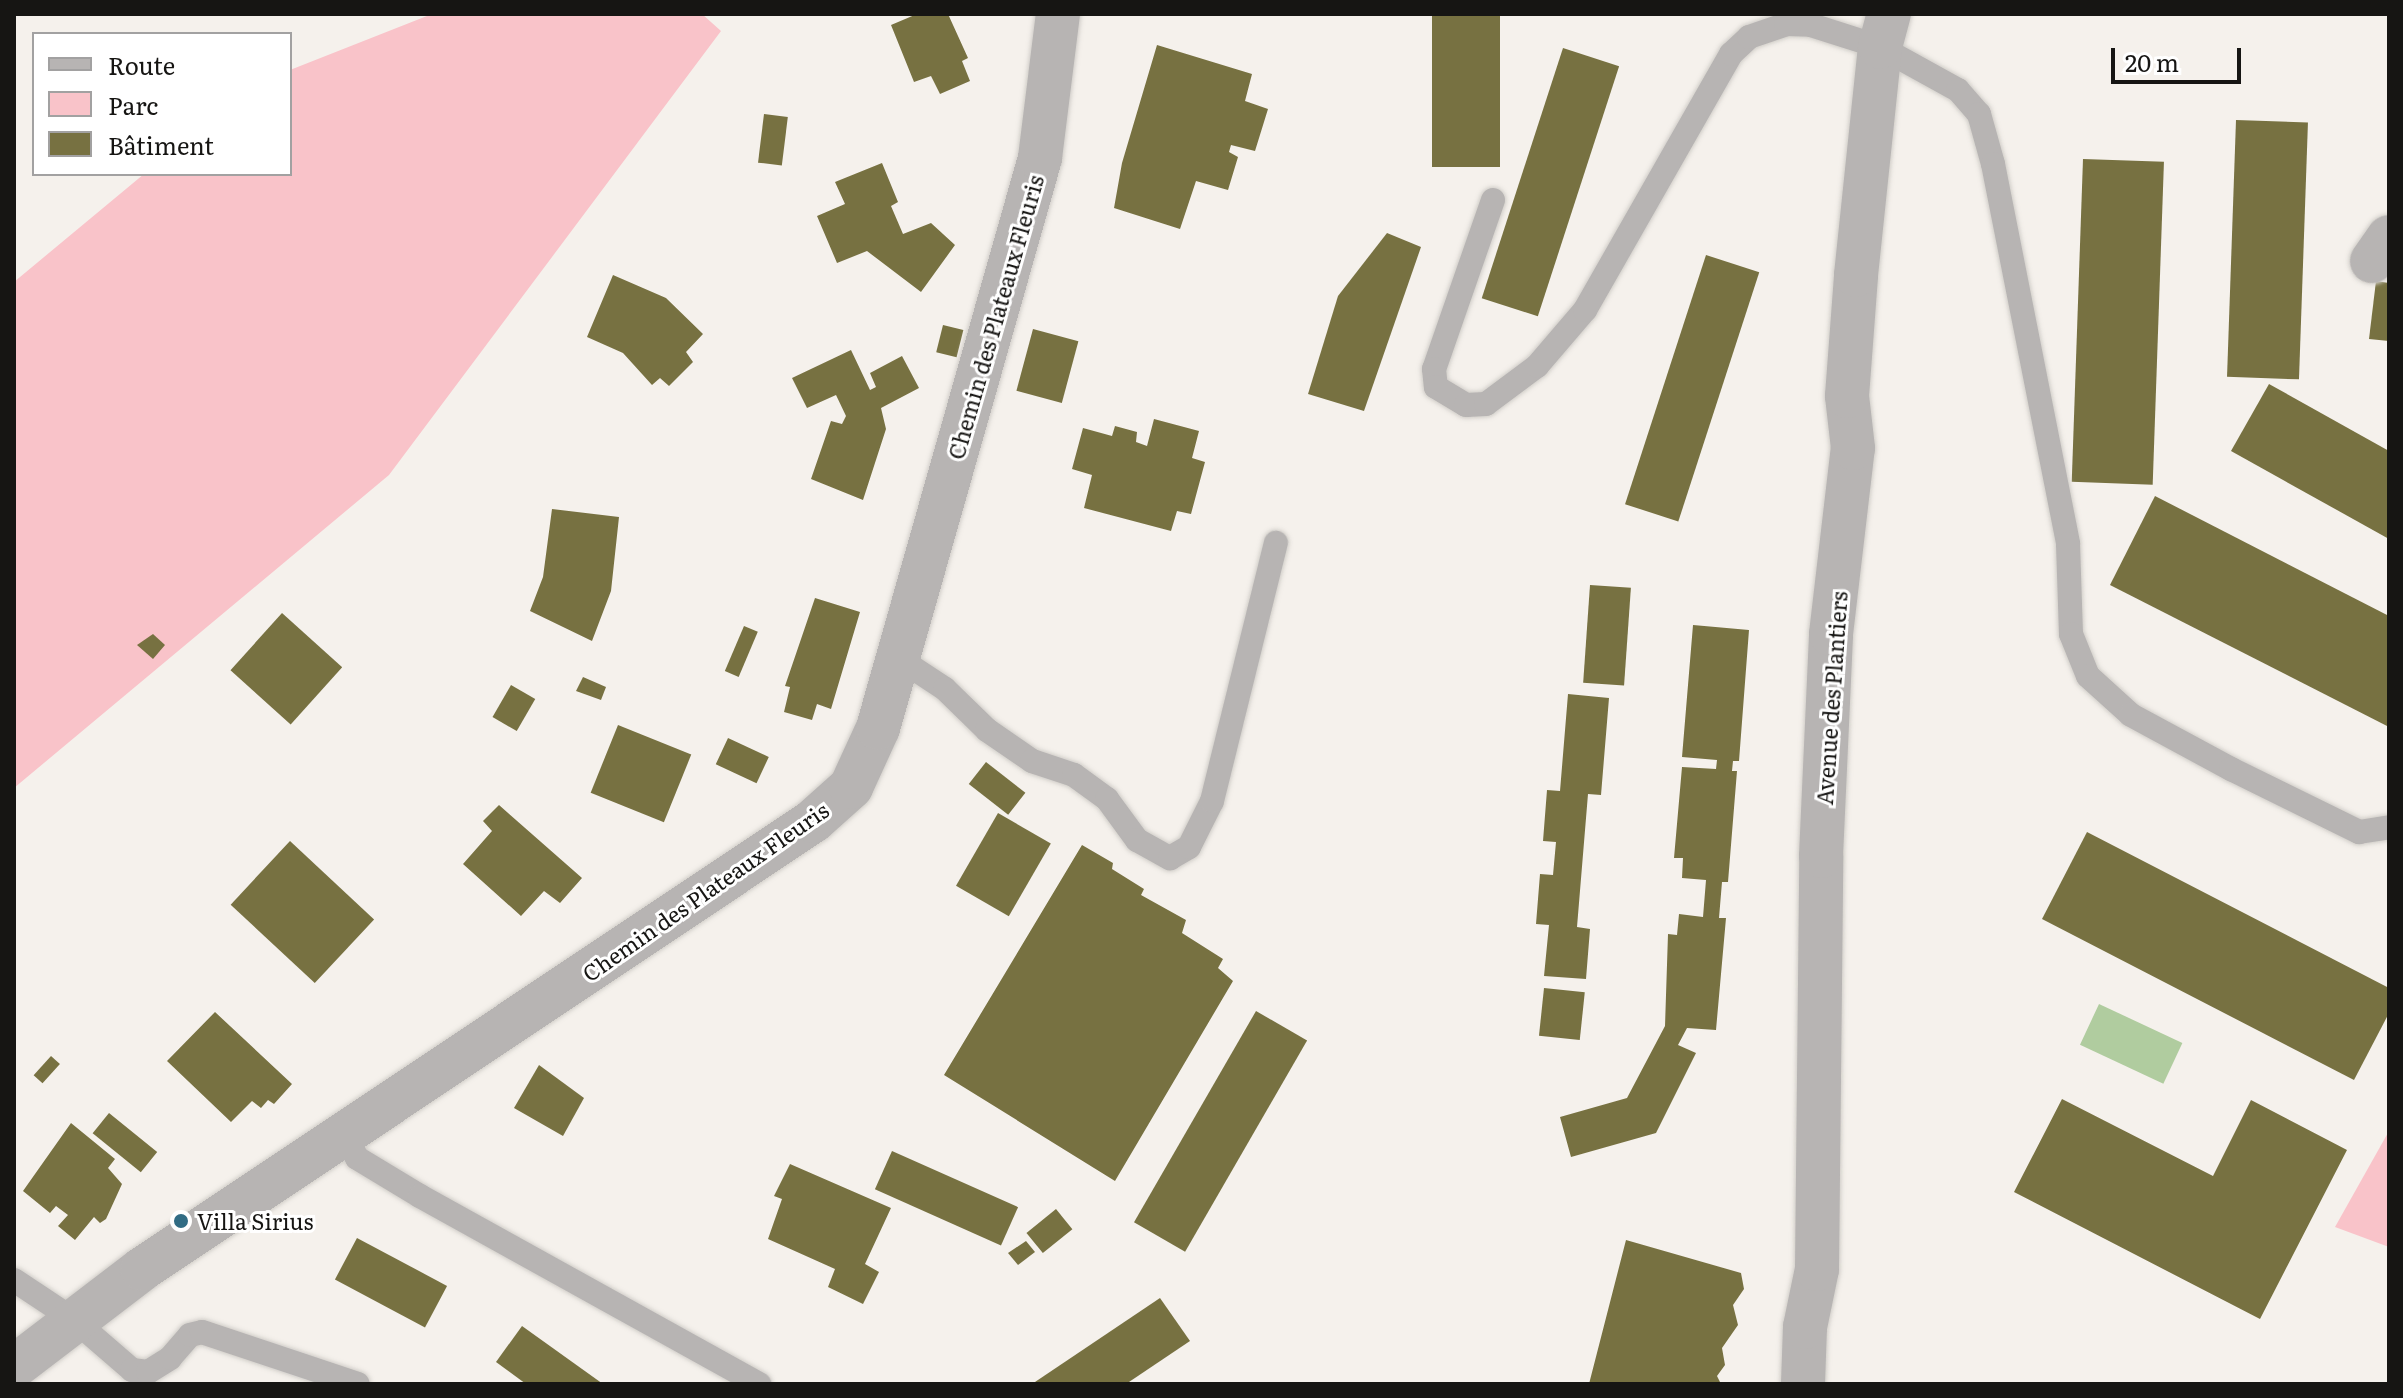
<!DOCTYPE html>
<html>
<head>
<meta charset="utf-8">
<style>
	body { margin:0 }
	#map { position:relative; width:2403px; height:1398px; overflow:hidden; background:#f5f1ec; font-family:Literata,serif }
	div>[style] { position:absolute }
	.green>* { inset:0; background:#f9c3c9 }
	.water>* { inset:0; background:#b0cc9f; transform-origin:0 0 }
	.building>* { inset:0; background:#777141; transform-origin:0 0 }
	.roads { filter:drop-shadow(0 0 2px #d1cec9) drop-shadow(0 0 2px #d1cec9) }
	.lane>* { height:24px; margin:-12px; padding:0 12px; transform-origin:12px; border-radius:12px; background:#b7b4b3 }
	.street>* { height:44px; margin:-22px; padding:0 22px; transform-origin:22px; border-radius:22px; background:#b7b4b3 }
	.dots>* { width:22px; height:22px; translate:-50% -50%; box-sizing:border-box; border:4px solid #fff; border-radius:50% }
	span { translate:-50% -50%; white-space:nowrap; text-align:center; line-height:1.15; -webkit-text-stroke:6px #fff; paint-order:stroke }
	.street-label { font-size:22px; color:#161513 }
	.poi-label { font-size:22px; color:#161513 }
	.left { translate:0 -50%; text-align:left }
	.frame { position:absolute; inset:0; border:16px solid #161513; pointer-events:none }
	.legend { position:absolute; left:32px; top:32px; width:260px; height:144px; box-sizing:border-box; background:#fff; border:2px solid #a2a1a1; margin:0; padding:10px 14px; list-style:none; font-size:24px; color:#161513 }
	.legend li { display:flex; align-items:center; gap:16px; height:40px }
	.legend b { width:40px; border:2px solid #a2a1a1 }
	.scale { position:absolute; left:2111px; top:48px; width:130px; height:36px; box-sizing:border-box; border:4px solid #161513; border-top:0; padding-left:10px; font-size:24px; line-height:28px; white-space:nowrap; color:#161513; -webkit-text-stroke:6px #fff; paint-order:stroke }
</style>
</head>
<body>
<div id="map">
	<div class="green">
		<div style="clip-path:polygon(432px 14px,702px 14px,721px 31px,389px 475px,14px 788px,14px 282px,144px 174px,290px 174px,290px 70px)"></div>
		<div style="clip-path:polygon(2389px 1131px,2389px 1247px,2335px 1227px)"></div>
	</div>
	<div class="water">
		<div style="left:2099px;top:1004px;width:92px;height:45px;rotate:25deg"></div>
	</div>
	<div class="building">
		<div style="clip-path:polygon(917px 14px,948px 14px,968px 58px,962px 61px,970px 81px,940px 94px,931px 76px,914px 82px,891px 25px)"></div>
		<div style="left:1432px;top:14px;width:68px;height:153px"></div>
		<div style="clip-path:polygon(1157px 45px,1252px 74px,1245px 101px,1268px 109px,1255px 151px,1231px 145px,1229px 152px,1238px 157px,1228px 190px,1196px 181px,1180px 229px,1114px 208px,1122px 163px)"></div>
		<div style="left:1563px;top:48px;width:59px;height:263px;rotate:18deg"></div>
		<div style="left:764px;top:114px;width:24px;height:49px;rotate:7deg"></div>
		<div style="left:2236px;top:120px;width:72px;height:257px;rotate:2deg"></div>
		<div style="left:2083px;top:159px;width:81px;height:323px;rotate:2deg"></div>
		<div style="clip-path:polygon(882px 163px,898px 202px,891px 206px,903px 234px,931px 223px,955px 245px,921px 292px,867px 251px,837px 263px,817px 216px,845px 204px,835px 182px)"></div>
		<div style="clip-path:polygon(1387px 233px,1421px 247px,1364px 411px,1308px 394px,1338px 296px)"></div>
		<div style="left:1706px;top:255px;width:56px;height:262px;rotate:18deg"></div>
		<div style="clip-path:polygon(613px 275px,666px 298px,703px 334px,686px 352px,693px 362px,669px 386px,660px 378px,652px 385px,623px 353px,587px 337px)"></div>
		<div style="clip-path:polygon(2376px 281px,2389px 283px,2389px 341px,2369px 339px)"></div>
		<div style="left:943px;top:325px;width:21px;height:28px;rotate:14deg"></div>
		<div style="left:1033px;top:329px;width:47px;height:64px;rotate:15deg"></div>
		<div style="clip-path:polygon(851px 350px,870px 390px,876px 387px,870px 373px,902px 356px,919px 388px,881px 408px,886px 429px,863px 500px,811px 479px,831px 421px,842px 424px,846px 416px,836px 395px,807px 408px,792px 378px)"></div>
		<div style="clip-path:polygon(2269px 384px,2389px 451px,2389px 539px,2231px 451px)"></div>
		<div style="clip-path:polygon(1154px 419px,1199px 431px,1192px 458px,1205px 462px,1191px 514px,1177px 511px,1171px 531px,1084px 508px,1092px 475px,1072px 469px,1083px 428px,1112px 436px,1115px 426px,1137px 432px,1136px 442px,1147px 446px)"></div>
		<div style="clip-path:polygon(2155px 496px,2389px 616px,2389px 727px,2110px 585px)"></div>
		<div style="clip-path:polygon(552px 509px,619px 517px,611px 591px,592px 641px,530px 611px,543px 577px)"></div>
		<div style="left:1590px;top:585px;width:41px;height:98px;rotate:4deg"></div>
		<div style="clip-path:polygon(815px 598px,860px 612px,831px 709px,817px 704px,812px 720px,784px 712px,790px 687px,785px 686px)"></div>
		<div style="left:282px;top:613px;width:81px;height:77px;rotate:42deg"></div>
		<div style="clip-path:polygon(1693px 625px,1749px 630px,1739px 761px,1733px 761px,1732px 771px,1737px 771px,1728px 882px,1722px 882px,1719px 918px,1726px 918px,1716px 1030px,1687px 1028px,1678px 1045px,1696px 1053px,1656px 1133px,1571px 1157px,1560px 1117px,1627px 1098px,1665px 1026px,1668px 934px,1677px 935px,1679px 914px,1703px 917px,1706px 880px,1682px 878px,1683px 858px,1674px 858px,1682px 767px,1716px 769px,1717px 760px,1682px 757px)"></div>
		<div style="left:744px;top:626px;width:15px;height:49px;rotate:23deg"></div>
		<div style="clip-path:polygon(153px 634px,165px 645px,153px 659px,137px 645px)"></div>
		<div style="clip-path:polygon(583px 677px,606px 687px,601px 700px,576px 691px)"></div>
		<div style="left:511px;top:685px;width:28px;height:37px;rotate:30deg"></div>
		<div style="clip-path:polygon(1568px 694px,1609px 698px,1601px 795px,1588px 794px,1577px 927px,1590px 929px,1586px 979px,1544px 976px,1549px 925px,1536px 924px,1540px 874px,1553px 875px,1556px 842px,1543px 841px,1547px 790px,1560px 791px)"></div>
		<div style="left:618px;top:725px;width:79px;height:73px;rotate:22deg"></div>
		<div style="left:728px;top:738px;width:45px;height:29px;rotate:25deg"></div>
		<div style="left:986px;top:762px;width:50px;height:28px;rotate:38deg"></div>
		<div style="clip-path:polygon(499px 805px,582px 878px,560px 903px,544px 891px,521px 916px,463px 864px,492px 831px,483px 821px)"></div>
		<div style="left:998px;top:813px;width:61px;height:84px;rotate:30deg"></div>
		<div style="clip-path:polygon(2087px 832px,2389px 988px,2389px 1013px,2354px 1080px,2042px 919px)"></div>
		<div style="left:290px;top:841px;width:115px;height:87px;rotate:43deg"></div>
		<div style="clip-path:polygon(1082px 845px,1113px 863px,1112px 869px,1144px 889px,1141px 895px,1186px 920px,1182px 933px,1223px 959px,1218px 968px,1233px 981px,1115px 1181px,944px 1075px)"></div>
		<div style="left:1544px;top:988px;width:41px;height:48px;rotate:6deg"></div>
		<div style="left:1256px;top:1011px;width:59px;height:244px;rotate:30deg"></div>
		<div style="clip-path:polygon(215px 1012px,292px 1084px,274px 1104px,268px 1100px,261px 1108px,252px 1101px,231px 1122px,167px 1061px)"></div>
		<div style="left:51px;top:1056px;width:12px;height:26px;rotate:42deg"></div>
		<div style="clip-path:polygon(539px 1065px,584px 1098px,563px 1136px,514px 1108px)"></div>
		<div style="clip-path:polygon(2062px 1099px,2213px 1176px,2251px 1100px,2347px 1150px,2260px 1319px,2014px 1192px)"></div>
		<div style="left:109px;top:1113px;width:62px;height:26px;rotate:39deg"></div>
		<div style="clip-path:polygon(71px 1123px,115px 1159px,108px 1168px,122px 1184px,106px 1219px,100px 1223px,94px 1217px,75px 1240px,58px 1226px,68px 1215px,56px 1206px,50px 1213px,23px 1191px)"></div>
		<div style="left:892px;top:1151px;width:138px;height:42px;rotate:24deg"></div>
		<div style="clip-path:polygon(790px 1164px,891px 1208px,865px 1264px,879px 1272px,863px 1304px,828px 1287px,835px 1269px,768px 1239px,782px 1199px,774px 1196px)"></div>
		<div style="left:1056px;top:1209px;width:26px;height:38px;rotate:51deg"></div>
		<div style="left:357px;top:1238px;width:102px;height:47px;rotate:28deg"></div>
		<div style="clip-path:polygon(1626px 1240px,1741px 1273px,1744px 1289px,1733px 1305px,1738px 1325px,1722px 1348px,1725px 1365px,1717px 1376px,1721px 1384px,1589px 1384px)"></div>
		<div style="clip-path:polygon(1026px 1241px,1035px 1252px,1018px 1265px,1008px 1253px)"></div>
		<div style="clip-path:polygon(1160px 1298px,1190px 1341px,1126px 1384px,1032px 1384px)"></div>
		<div style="clip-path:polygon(522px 1326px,603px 1384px,526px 1384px,496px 1362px)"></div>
	</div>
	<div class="roads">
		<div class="lane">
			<div style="left:1493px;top:200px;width:179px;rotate:109.2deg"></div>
			<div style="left:1434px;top:369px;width:18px;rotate:84deg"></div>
			<div style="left:1436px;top:387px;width:35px;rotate:31deg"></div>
			<div style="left:1466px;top:405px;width:20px;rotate:-3deg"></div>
			<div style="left:1486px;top:404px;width:64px;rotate:-36.7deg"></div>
			<div style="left:1537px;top:366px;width:74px;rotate:-49.4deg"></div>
			<div style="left:1585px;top:310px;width:295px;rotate:-60.3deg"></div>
			<div style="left:1731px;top:54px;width:25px;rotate:-43deg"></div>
			<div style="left:1749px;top:37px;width:39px;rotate:-19deg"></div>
			<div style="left:1786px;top:24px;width:25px;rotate:2deg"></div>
			<div style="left:1811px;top:25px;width:72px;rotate:17.7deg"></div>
			<div style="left:1880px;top:47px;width:89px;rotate:28.9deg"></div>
			<div style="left:1958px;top:90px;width:32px;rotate:49deg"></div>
			<div style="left:1979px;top:114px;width:52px;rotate:74.4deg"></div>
			<div style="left:1993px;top:164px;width:387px;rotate:78.8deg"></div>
			<div style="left:2068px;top:544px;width:90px;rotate:88.1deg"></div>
			<div style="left:2071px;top:634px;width:45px;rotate:68deg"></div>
			<div style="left:2088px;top:676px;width:58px;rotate:42.2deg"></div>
			<div style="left:2131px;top:715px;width:114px;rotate:28.4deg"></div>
			<div style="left:2231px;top:769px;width:143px;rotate:26.2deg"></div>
			<div style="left:2359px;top:832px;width:30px;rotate:-9deg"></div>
			<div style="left:898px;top:658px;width:56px;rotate:33.4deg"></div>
			<div style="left:945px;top:689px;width:59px;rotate:44.3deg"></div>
			<div style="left:987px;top:730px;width:55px;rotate:34.6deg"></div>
			<div style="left:1032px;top:761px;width:44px;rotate:18.4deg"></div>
			<div style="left:1074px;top:775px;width:41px;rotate:36deg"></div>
			<div style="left:1107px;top:799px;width:51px;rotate:53.8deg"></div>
			<div style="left:1137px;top:840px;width:38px;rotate:29deg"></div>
			<div style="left:1170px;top:858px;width:22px;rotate:-30deg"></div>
			<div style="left:1189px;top:847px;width:51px;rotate:-63.4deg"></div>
			<div style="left:1212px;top:801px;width:266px;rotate:-76.1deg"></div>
			<div style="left:345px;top:1136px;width:25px;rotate:61deg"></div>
			<div style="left:357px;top:1158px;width:74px;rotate:31.1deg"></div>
			<div style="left:420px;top:1196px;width:388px;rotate:29deg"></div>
			<div style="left:14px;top:1280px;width:71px;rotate:33.5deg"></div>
			<div style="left:73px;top:1319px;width:78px;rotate:40.8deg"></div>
			<div style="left:132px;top:1370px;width:16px;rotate:7deg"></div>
			<div style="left:148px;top:1372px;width:26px;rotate:-32deg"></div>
			<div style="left:170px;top:1358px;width:30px;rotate:-49deg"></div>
			<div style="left:190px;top:1335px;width:12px;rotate:-14deg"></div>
			<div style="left:202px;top:1332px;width:164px;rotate:18.4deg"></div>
		</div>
		<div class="street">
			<div style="left:2372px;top:261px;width:29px;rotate:-55deg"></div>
			<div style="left:14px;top:1367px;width:161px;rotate:-37.4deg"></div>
			<div style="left:142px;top:1269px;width:807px;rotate:-33.73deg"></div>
			<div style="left:813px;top:821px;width:51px;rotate:-41.8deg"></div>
			<div style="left:851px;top:787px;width:65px;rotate:-65.4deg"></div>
			<div style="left:878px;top:728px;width:593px;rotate:-74.13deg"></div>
			<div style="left:1040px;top:158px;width:145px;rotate:-82.9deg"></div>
			<div style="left:1803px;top:1384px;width:57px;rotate:-88deg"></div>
			<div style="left:1805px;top:1327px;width:59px;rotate:-78.3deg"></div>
			<div style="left:1817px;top:1269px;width:413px;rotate:-89.4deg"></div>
			<div style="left:1821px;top:856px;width:222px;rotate:-87.4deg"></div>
			<div style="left:1831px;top:634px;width:187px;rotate:-83.3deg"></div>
			<div style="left:1853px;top:448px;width:52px;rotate:-96.6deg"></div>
			<div style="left:1847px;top:396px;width:121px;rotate:-85.7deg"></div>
			<div style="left:1856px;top:275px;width:229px;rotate:-84deg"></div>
			<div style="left:1880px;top:47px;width:34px;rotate:-75deg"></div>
		</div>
	</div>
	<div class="dots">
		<div style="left:181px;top:1221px;background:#316c84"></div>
	</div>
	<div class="street-label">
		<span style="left:995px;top:317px;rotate:-74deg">Chemin des Plateaux Fleuris</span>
		<span style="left:1831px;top:698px;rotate:-86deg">Avenue des Plantiers</span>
		<span style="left:705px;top:891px;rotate:-35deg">Chemin des Plateaux Fleuris</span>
	</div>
	<div class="poi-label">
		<span class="left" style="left:197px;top:1221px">Villa Sirius</span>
	</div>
	<div class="frame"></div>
	<ul class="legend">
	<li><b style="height:10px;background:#b7b4b3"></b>Route</li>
	<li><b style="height:22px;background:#f9c3c9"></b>Parc</li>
	<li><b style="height:22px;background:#777141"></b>Bâtiment</li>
	</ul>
	<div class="scale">20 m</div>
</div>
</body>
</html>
